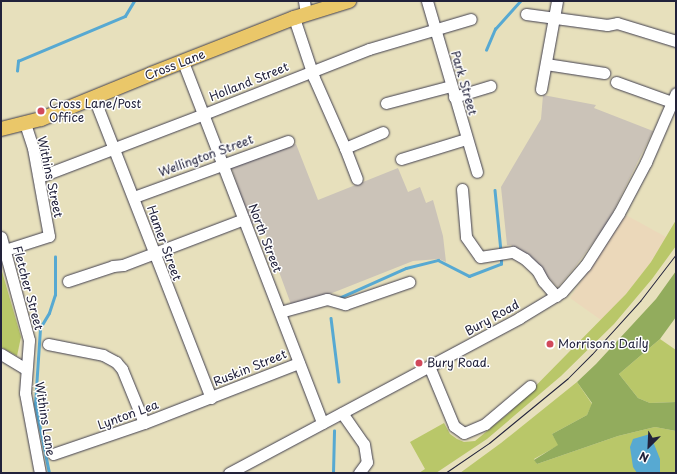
<!DOCTYPE html>
<html>
<head>
<meta charset="utf-8">
<style>
	body { margin:0 }
	#map { position:relative; width:677px; height:474px; overflow:hidden; background:#e7e0bc; font-family:"Playpen Sans",sans-serif }
	div>[style] { position:absolute }
	.built>* { inset:0; background:#ebd8ba }
	.industrial>* { inset:0; background:#cbc3b8 }
	.green>* { inset:0; background:#b9c769 }
	.forest>* { inset:0; background:#92ac5d }
	.water>* { inset:0; background:#57a9d2 }
	.stream>* { height:2.5px; margin:-1.25px; padding:0 1.25px; transform-origin:1.25px; border-radius:1.25px; background:#57a9d2 }
	.roads { filter:drop-shadow(0 0 1px #403e4e) drop-shadow(0 0 1px #403e4e) }
	.minor>* { height:11px; margin:-5.5px; padding:0 5.5px; transform-origin:5.5px; border-radius:5.5px; background:#fff }
	.major>* { height:14px; margin:-7px; padding:0 7px; transform-origin:7px; border-radius:7px; background:#eac769 }
	.tram>* { height:1px; margin:-0.5px; padding:0 0.5px; transform-origin:0.5px; border-radius:0.5px; background:#22223b }
	.dots>* { width:11px; height:11px; translate:-50% -50%; box-sizing:border-box; border:2px solid #fff; border-radius:50% }
	span { translate:-50% -50%; white-space:nowrap; text-align:center; line-height:1.15; -webkit-text-stroke:3px #fff; paint-order:stroke }
	.street-label { font-size:12px; color:#22223b }
	.poi-label { font-size:12px; color:#22223b }
	.left { translate:0 -50%; text-align:left }
	.frame { position:absolute; inset:0; border:2px solid #22223b; pointer-events:none }
	.north { position:absolute; left:629px; top:426px; width:40px; height:40px; -webkit-text-stroke:3px #fff; paint-order:stroke; rotate:204deg; font-size:11px; font-weight:700; line-height:16px; text-align:center; color:#22223b }
	.north::after { content:''; display:block; margin:auto; width:14px; height:18px; background:#22223b; clip-path:polygon(50% 0,100% 100%,50% 72%,0 100%) }
</style>
</head>
<body>
<div id="map">
	<div class="built">
		<div style="clip-path:polygon(626px 215px,666px 237px,651px 262px,626px 294px,601px 320px,570px 298px)"></div>
	</div>
	<div class="industrial">
		<div style="clip-path:polygon(543px 95px,596px 105px,594px 108px,653px 131px,608px 222px,575px 267px,558px 287px,544px 273px,511px 245px,507px 245px,501px 187px,541px 119px)"></div>
		<div style="clip-path:polygon(296px 144px,318px 200px,398px 168px,408px 192px,420px 187px,426px 203px,433px 200px,443px 236px,446px 262px,439px 259px,413px 261px,317px 299px,292px 307px,261px 223px,251px 225px,231px 166px)"></div>
	</div>
	<div class="green">
		<div style="clip-path:polygon(676px 220px,676px 246px,652px 279px,614px 324px,561px 376px,487px 439px,436px 473px,419px 473px,425px 469px,410px 442px,444px 423px,450px 434px,457px 439px,464px 442px,475px 441px,509px 413px,626px 294px,651px 262px)"></div>
		<div style="clip-path:polygon(1px 268px,21px 337px,17px 356px,1px 347px)"></div>
		<div style="clip-path:polygon(660px 339px,676px 350px,676px 402px,650px 403px,638px 398px,619px 374px)"></div>
		<div style="clip-path:polygon(577px 382px,592px 404px,587px 415px,552px 434px,559px 445px,534px 459px,537px 464px,618px 436px,655px 427px,676px 431px,676px 473px,460px 473px,501px 443px)"></div>
	</div>
	<div class="forest">
		<div style="clip-path:polygon(676px 271px,676px 317px,660px 339px,619px 374px,638px 398px,650px 403px,676px 402px,676px 431px,655px 427px,618px 436px,537px 464px,534px 460px,558px 445px,552px 434px,587px 415px,592px 403px,577px 382px,596px 364px,656px 299px)"></div>
	</div>
	<div class="water">
		<div style="clip-path:polygon(650px 434px,660px 459px,660px 473px,637px 473px,633px 467px,630px 447px,633px 439px)"></div>
	</div>
	<div class="stream">
		<div style="left:486px;top:50px;width:23px;rotate:-67deg"></div>
		<div style="left:495px;top:29px;width:38px;rotate:-48deg"></div>
		<div style="left:17px;top:71px;width:10px;rotate:-84deg"></div>
		<div style="left:18px;top:61px;width:116px;rotate:-22.8deg"></div>
		<div style="left:125px;top:16px;width:17px;rotate:-59deg"></div>
		<div style="left:495px;top:190px;width:61px;rotate:84.4deg"></div>
		<div style="left:339px;top:298px;width:73px;rotate:-24.1deg"></div>
		<div style="left:406px;top:268px;width:33px;rotate:-14deg"></div>
		<div style="left:438px;top:260px;width:35px;rotate:27deg"></div>
		<div style="left:469px;top:276px;width:34px;rotate:-21deg"></div>
		<div style="left:501px;top:264px;width:8px;rotate:-90deg"></div>
		<div style="left:331px;top:318px;width:64px;rotate:82.9deg"></div>
		<div style="left:49px;top:473px;width:70px;rotate:-101.5deg"></div>
		<div style="left:35px;top:404px;width:76px;rotate:-86.2deg"></div>
		<div style="left:40px;top:328px;width:17px;rotate:-59deg"></div>
		<div style="left:49px;top:313px;width:19px;rotate:-72deg"></div>
		<div style="left:55px;top:295px;width:38px;rotate:-90deg"></div>
		<div style="left:333px;top:473px;width:42px;rotate:-88.6deg"></div>
	</div>
	<div class="roads">
		<div class="minor">
			<div style="left:304px;top:1px;width:13px;rotate:81deg"></div>
			<div style="left:427px;top:1px;width:178px;rotate:73.7deg"></div>
			<div style="left:526px;top:14px;width:82px;rotate:7.7deg"></div>
			<div style="left:607px;top:25px;width:10px;rotate:-11deg"></div>
			<div style="left:617px;top:23px;width:62px;rotate:17deg"></div>
			<div style="left:294px;top:18px;width:63px;rotate:71.6deg"></div>
			<div style="left:314px;top:78px;width:77px;rotate:66.1deg"></div>
			<div style="left:345px;top:148px;width:33px;rotate:69deg"></div>
			<div style="left:183px;top:62px;width:387px;rotate:68.9deg"></div>
			<div style="left:546px;top:64px;width:59px;rotate:8.8deg"></div>
			<div style="left:616px;top:82px;width:59px;rotate:19.7deg"></div>
			<div style="left:541px;top:89px;width:89px;rotate:-79.7deg"></div>
			<div style="left:454px;top:97px;width:38px;rotate:-17deg"></div>
			<div style="left:94px;top:98px;width:322px;rotate:68.7deg"></div>
			<div style="left:386px;top:103px;width:67px;rotate:-14.7deg"></div>
			<div style="left:345px;top:148px;width:41px;rotate:-22.8deg"></div>
			<div style="left:401px;top:159px;width:68px;rotate:-17.1deg"></div>
			<div style="left:39px;top:177px;width:177px;rotate:-20.9deg"></div>
			<div style="left:204px;top:114px;width:177px;rotate:-21.5deg"></div>
			<div style="left:369px;top:49px;width:106px;rotate:-16.4deg"></div>
			<div style="left:462px;top:189px;width:48px;rotate:85.2deg"></div>
			<div style="left:466px;top:237px;width:24px;rotate:55deg"></div>
			<div style="left:480px;top:257px;width:33px;rotate:-9deg"></div>
			<div style="left:513px;top:252px;width:14px;rotate:30deg"></div>
			<div style="left:525px;top:259px;width:16px;rotate:43deg"></div>
			<div style="left:537px;top:270px;width:13px;rotate:61deg"></div>
			<div style="left:543px;top:281px;width:20px;rotate:49deg"></div>
			<div style="left:134px;top:197px;width:164px;rotate:-20deg"></div>
			<div style="left:1px;top:237px;width:107px;rotate:74.8deg"></div>
			<div style="left:29px;top:340px;width:53px;rotate:94.3deg"></div>
			<div style="left:25px;top:393px;width:81px;rotate:79.4deg"></div>
			<div style="left:5px;top:250px;width:46px;rotate:-17.7deg"></div>
			<div style="left:49px;top:236px;width:89px;rotate:-100.3deg"></div>
			<div style="left:33px;top:148px;width:25px;rotate:-108deg"></div>
			<div style="left:68px;top:281px;width:47px;rotate:-18.4deg"></div>
			<div style="left:113px;top:266px;width:10px;rotate:-6deg"></div>
			<div style="left:123px;top:265px;width:129px;rotate:-20.8deg"></div>
			<div style="left:280px;top:312px;width:49px;rotate:-15.5deg"></div>
			<div style="left:327px;top:299px;width:19px;rotate:16deg"></div>
			<div style="left:345px;top:304px;width:68px;rotate:-19deg"></div>
			<div style="left:48px;top:344px;width:56px;rotate:11.3deg"></div>
			<div style="left:103px;top:355px;width:15px;rotate:28deg"></div>
			<div style="left:116px;top:362px;width:9px;rotate:49deg"></div>
			<div style="left:122px;top:369px;width:58px;rotate:67.8deg"></div>
			<div style="left:1px;top:354px;width:29px;rotate:31deg"></div>
			<div style="left:429px;top:366px;width:65px;rotate:67.4deg"></div>
			<div style="left:454px;top:426px;width:12px;rotate:35deg"></div>
			<div style="left:464px;top:433px;width:23px;rotate:-23deg"></div>
			<div style="left:485px;top:424px;width:59px;rotate:-40.2deg"></div>
			<div style="left:342px;top:413px;width:38px;rotate:55deg"></div>
			<div style="left:364px;top:444px;width:18px;rotate:81deg"></div>
			<div style="left:367px;top:462px;width:14px;rotate:126deg"></div>
			<div style="left:53px;top:454px;width:96px;rotate:-18.8deg"></div>
			<div style="left:144px;top:423px;width:166px;rotate:-21.2deg"></div>
			<div style="left:229px;top:473px;width:329px;rotate:-28.1deg"></div>
			<div style="left:519px;top:318px;width:50px;rotate:-31.2deg"></div>
			<div style="left:562px;top:292px;width:35px;rotate:-49deg"></div>
			<div style="left:585px;top:266px;width:63px;rotate:-57.3deg"></div>
			<div style="left:619px;top:213px;width:58px;rotate:-62.1deg"></div>
			<div style="left:646px;top:162px;width:75px;rotate:-66.5deg"></div>
		</div>
		<div class="major">
			<div style="left:1px;top:129px;width:41px;rotate:-14deg"></div>
			<div style="left:41px;top:119px;width:119px;rotate:-22.2deg"></div>
			<div style="left:151px;top:74px;width:154px;rotate:-21.4deg"></div>
			<div style="left:294px;top:18px;width:58px;rotate:-17.2deg"></div>
		</div>
	</div>
	<div class="tram">
		<div style="left:445px;top:473px;width:53px;rotate:-34.3deg"></div>
		<div style="left:489px;top:443px;width:102px;rotate:-39.4deg"></div>
		<div style="left:568px;top:378px;width:34px;rotate:-45deg"></div>
		<div style="left:592px;top:354px;width:72px;rotate:-47.8deg"></div>
		<div style="left:640px;top:301px;width:59px;rotate:-52.5deg"></div>
	</div>
	<div class="dots">
		<div style="left:41px;top:111px;background:#d1495b"></div>
		<div style="left:550px;top:344px;background:#d1495b"></div>
		<div style="left:419px;top:363px;background:#d1495b"></div>
	</div>
	<div class="street-label">
		<span style="left:175px;top:65px;rotate:-21deg">Cross Lane</span>
		<span style="left:249px;top:82px;rotate:-22deg">Holland Street</span>
		<span style="left:464px;top:83px;rotate:74deg">Park Street</span>
		<span style="left:206px;top:156px;rotate:-20deg">Wellington Street</span>
		<span style="left:50px;top:177px;rotate:78deg">Withins Street</span>
		<span style="left:265px;top:238px;rotate:69deg">North Street</span>
		<span style="left:164px;top:243px;rotate:70deg">Hamer Street</span>
		<span style="left:28px;top:288px;rotate:75deg">Fletcher Street</span>
		<span style="left:492px;top:318px;rotate:-29deg">Bury Road</span>
		<span style="left:250px;top:368px;rotate:-22deg">Ruskin Street</span>
		<span style="left:128px;top:415px;rotate:-20deg">Lynton Lea</span>
		<span style="left:45px;top:419px;rotate:81deg">Withins Lane</span>
	</div>
	<div class="poi-label">
		<span class="left" style="left:49px;top:111px">Cross Lane/Post<br>Office</span>
		<span class="left" style="left:558px;top:344px">Morrisons Daily</span>
		<span class="left" style="left:427px;top:363px">Bury Road.</span>
	</div>
	<div class="frame"></div>
	<div class="north">N</div>
</div>
</body>
</html>
